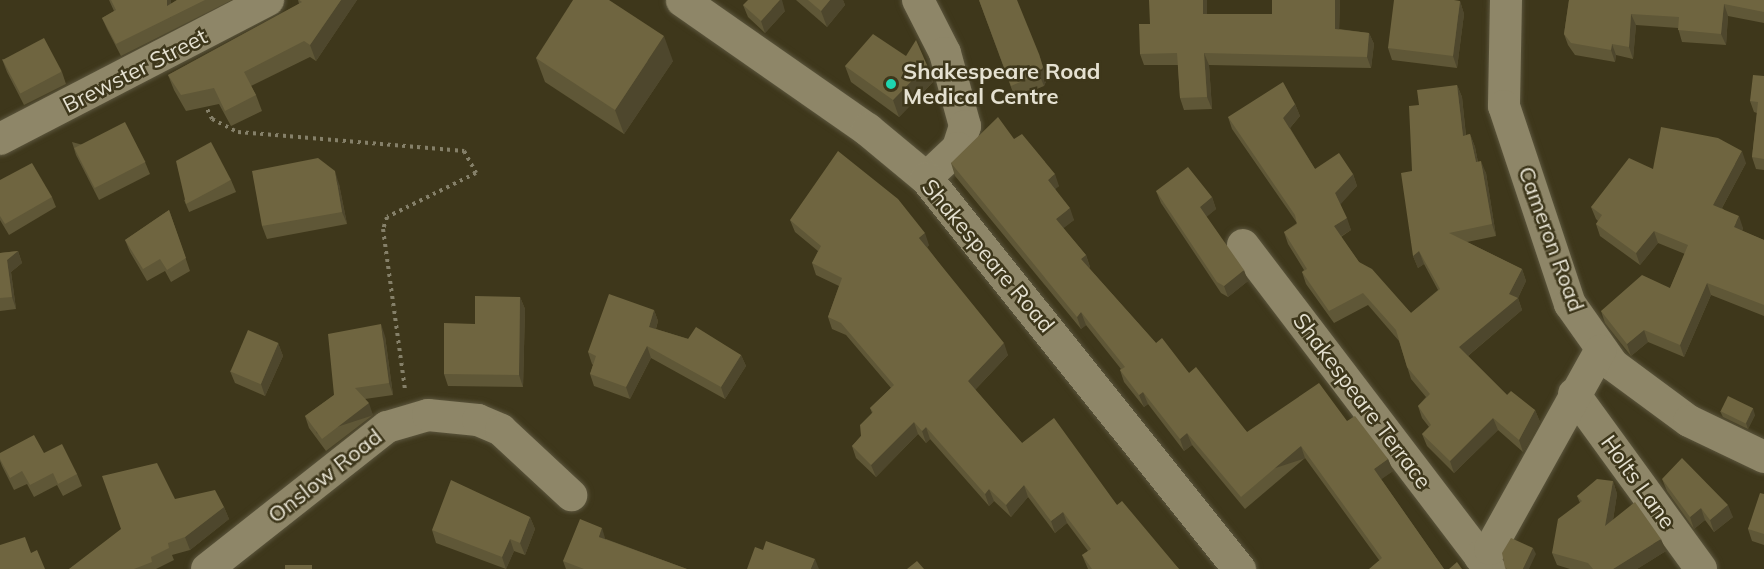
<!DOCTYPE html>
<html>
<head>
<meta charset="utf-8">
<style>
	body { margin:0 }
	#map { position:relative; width:1764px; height:569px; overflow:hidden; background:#3e371b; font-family:Mulish,sans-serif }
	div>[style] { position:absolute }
	.path>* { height:4px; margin-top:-2px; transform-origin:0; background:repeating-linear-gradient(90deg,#858069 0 3px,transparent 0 7.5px) }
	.roads { filter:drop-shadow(0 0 2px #5b553d) drop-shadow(0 0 2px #5b553d) }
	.minor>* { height:32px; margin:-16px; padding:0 16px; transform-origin:16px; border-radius:16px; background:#8e8668 }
	.tertiary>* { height:33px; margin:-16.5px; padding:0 16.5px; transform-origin:16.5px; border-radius:16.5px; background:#8e8668 }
	.wall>* { inset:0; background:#5f5737; transform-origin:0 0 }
	.shaded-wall>* { inset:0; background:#4e472d; transform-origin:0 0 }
	.building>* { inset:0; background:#6f6540; transform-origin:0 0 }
	.dots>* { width:16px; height:16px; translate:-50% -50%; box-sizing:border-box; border:3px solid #3e371b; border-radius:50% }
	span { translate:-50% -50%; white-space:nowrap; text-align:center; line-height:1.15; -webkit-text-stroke:5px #3e371b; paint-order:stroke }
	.street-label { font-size:22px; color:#e5e1d1 }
	.poi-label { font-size:22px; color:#e5e1d1; font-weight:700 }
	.left { translate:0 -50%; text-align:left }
</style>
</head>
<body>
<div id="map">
	<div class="path">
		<div style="left:204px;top:103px;width:18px;rotate:63deg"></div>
		<div style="left:212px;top:119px;width:29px;rotate:27deg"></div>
		<div style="left:238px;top:132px;width:227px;rotate:4.8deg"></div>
		<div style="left:464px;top:151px;width:25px;rotate:61deg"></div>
		<div style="left:476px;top:173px;width:99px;rotate:153.7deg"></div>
		<div style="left:387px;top:217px;width:13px;rotate:108deg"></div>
		<div style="left:383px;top:229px;width:162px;rotate:82.2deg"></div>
	</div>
	<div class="roads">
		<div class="minor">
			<div style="left:918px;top:0;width:59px;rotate:63deg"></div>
			<div style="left:945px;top:53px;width:76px;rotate:74.7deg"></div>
			<div style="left:965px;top:126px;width:23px;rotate:108deg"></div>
			<div style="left:958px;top:148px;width:44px;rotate:136.8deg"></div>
			<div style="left:1506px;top:0;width:106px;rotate:91.1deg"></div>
			<div style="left:1504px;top:106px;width:209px;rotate:71.6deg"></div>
			<div style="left:1570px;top:304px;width:75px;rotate:54.8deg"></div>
			<div style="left:1613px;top:365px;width:94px;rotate:36.4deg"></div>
			<div style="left:1689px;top:421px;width:83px;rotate:25.6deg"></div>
			<div style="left:0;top:139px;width:302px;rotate:-27.4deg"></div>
			<div style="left:1243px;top:245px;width:407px;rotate:52.7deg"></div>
			<div style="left:1574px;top:394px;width:216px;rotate:54deg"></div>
			<div style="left:1480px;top:557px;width:13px;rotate:-39deg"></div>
			<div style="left:1490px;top:549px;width:227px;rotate:-60.9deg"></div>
			<div style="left:207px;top:569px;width:229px;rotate:-38.3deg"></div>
			<div style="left:387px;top:427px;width:43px;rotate:-16.3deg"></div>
			<div style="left:428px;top:415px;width:50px;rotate:5.7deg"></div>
			<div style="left:478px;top:420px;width:25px;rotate:23deg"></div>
			<div style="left:501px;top:430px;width:96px;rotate:42.9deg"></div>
		</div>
		<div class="tertiary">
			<div style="left:682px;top:0;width:226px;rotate:34.9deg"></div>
			<div style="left:867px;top:129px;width:77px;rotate:39.7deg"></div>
			<div style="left:926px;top:178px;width:501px;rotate:51.32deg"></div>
		</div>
	</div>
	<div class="wall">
		<div style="clip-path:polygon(109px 0,171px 0,171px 4px,177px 0,232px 0,121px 56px,107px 29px,102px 18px,114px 11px)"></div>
		<div style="clip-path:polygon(298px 0,357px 0,316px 61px,310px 57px,251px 86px,256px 95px,262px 111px,231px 126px,219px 104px,186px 111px,174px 90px,168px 75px,299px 4px)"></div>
		<div style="clip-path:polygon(796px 0,843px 0,845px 5px,827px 27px)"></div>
		<div style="clip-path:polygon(979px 0,1047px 79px,1044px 86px,1015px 98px)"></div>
		<div style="clip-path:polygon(1272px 0,1340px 0,1339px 29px,1369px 33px,1374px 44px,1371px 68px,1209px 65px,1212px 109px,1184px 110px,1180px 98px,1178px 65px,1144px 65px,1140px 54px,1150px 24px,1207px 14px,1272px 14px)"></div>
		<div style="clip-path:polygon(1569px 0,1764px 0,1764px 23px,1728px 16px,1726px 45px,1682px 42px,1678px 28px,1636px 25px,1633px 59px,1616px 55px,1615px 62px,1575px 55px,1568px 45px,1564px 34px)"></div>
		<div style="clip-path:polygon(1460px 1px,1464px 14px,1457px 68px,1392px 60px,1388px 48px)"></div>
		<div style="clip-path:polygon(743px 5px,785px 11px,765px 33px,748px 17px)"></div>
		<div style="clip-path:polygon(906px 56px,927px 65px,933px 82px,899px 117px,851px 82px,845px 66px)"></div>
		<div style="clip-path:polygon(536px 58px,673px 61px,624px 134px,545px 82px)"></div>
		<div style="clip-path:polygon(2px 59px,62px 72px,66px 84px,24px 105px,7px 72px)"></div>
		<div style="clip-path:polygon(1764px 76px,1764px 170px,1756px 169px,1752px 157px,1757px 113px,1754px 112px,1750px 101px)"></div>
		<div style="clip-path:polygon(1457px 85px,1462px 97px,1466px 135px,1470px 134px,1475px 147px,1478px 162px,1486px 173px,1496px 236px,1467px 242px,1522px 269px,1526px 281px,1518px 298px,1522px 310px,1468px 356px,1507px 395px,1535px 410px,1540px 422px,1523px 452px,1498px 430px,1454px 473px,1427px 446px,1422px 434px,1429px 427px,1422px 418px,1418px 406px,1426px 397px,1411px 379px,1399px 341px,1368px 305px,1334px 323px,1306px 284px,1302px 272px,1304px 270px,1288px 244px,1284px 232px,1297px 223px,1232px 129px,1228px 117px,1295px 104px,1300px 116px,1290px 128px,1315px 169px,1353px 174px,1357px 186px,1340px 204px,1351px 230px,1341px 237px,1359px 262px,1411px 313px,1438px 290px,1424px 264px,1418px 268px,1413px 256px,1412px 171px,1419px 105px)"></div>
		<div style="clip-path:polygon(1014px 139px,1059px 186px,1055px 189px,1074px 220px,1063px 228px,1086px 255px,1090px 267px,1089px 268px,1156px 343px,1189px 373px,1247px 432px,1347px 421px,1388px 459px,1393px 471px,1381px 479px,1444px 569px,1379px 560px,1305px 458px,1245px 509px,1192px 445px,1184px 451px,1148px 404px,1144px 407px,1124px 382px,1120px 370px,1121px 369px,1086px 325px,1081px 329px,955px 176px,951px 163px)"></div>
		<div style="clip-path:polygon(72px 142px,145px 162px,150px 174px,99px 200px,76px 155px)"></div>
		<div style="clip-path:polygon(1746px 163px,1722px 208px,1743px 228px,1742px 231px,1764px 240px,1764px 316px,1711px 295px,1684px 357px,1648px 342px,1631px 356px,1605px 323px,1601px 311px,1670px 288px,1685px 254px,1658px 243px,1640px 265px,1600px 236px,1596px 224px,1598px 221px,1596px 219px,1591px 207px,1653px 169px)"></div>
		<div style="clip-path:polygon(0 180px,52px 197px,56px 207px,9px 235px,0 220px)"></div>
		<div style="left:231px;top:180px;width:13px;height:51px;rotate:67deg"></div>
		<div style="clip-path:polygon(339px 184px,347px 224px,267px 239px,262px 226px)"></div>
		<div style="clip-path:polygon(1156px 191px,1212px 197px,1216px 209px,1206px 217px,1248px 281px,1228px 297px,1221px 293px,1161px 203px)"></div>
		<div style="clip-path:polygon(169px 210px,190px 271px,171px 282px,165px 271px,147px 281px,130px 252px,125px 240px)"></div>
		<div style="clip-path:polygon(790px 220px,929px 245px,927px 247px,1008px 355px,975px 390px,1022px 443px,1117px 505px,1179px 569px,1088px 569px,1082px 555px,1088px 551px,1067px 523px,1055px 533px,1028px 497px,1011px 517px,994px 501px,989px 506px,930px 439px,926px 443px,918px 434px,876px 477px,856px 458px,852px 446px,861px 436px,872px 413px,870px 408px,891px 388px,846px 335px,832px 329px,828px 317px,839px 286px,816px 275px,812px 263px,818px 251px,795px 232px)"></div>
		<div style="clip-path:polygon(18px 251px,22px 263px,11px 272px,16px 309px,0 311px,0 253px)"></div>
		<div style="clip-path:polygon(520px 297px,525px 309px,523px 387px,448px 386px,444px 374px,475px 324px)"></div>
		<div style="clip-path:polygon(654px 310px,658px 321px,656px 329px,741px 355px,746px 366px,725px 399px,651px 358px,630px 399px,594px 386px,590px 374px,593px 365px,592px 364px,588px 352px)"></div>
		<div style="clip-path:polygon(385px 336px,393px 395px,365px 399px,373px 415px,326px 451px,309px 428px,305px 416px,334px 395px)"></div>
		<div style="clip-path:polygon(278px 343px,283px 356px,265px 396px,235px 383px,230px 371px)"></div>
		<div style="clip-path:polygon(1720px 411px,1755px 415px,1748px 429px,1723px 417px)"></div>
		<div style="clip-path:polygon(0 453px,44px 453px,77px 474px,82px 486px,63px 496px,57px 485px,34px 497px,27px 484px,14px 490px,2px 466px,0 461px)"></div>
		<div style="clip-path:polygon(1662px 479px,1733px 517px,1714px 532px,1705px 520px,1694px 529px,1667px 491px)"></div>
		<div style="clip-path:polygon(1613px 481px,1617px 494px,1613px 520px,1666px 551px,1637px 569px,1570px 569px,1557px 565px,1552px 553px,1580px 503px,1577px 496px)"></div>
		<div style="clip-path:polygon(1764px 494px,1764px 545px,1752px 541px,1748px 529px)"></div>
		<div style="clip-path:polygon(175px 499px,224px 507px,229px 519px,190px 550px,172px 555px,174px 560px,156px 569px,69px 569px)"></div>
		<div style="clip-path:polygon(530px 517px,535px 529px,525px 555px,514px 551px,506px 569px,436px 543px,432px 530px)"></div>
		<div style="clip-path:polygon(606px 539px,687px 569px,566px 569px,563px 561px)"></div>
	</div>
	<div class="shaded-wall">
		<div style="clip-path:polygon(167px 0,171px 0,171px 18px,167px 6px)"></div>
		<div style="clip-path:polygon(341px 0,357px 0,316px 61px,310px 45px)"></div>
		<div style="clip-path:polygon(780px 0,782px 0,785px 11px,765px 33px,761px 21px)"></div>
		<div style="clip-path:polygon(830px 0,843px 0,845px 5px,827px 27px,821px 11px)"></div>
		<div style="clip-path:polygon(1203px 0,1207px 0,1207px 26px,1203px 14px)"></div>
		<div style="clip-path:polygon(1335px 0,1340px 0,1339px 40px,1335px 29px)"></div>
		<div style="clip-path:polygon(1460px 1px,1464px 14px,1457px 68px,1453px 56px)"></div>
		<div style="clip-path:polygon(1724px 4px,1728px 16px,1726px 45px,1721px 34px)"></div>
		<div style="clip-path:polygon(1631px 14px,1636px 25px,1633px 59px,1629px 47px)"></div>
		<div style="clip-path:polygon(1369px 33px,1374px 44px,1371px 68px,1367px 57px)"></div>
		<div style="clip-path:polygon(664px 36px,673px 61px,624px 134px,615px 110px)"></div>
		<div style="clip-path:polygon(1612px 44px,1616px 55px,1615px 62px,1611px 50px)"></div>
		<div style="clip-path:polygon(1204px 53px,1209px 65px,1212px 109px,1207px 97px)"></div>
		<div style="clip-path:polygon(1039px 54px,1047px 79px,1044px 86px,1039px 74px)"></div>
		<div style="clip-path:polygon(927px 65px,933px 82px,899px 117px,893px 100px)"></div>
		<div style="clip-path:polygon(1457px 85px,1462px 97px,1467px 148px,1463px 136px)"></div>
		<div style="clip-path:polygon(1295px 104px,1300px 116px,1288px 130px,1283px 118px)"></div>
		<div style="clip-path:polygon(1470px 134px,1475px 147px,1480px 174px,1476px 162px)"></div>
		<div style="clip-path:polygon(1742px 151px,1746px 163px,1717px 217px,1713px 205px)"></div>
		<div style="clip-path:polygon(1481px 161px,1486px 173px,1496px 236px,1492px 224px)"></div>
		<div style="clip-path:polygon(335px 171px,339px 184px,347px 224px,342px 212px)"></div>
		<div style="clip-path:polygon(1055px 174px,1059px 186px,1052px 192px,1048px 180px)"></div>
		<div style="clip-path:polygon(1353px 174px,1357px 186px,1340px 205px,1335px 193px)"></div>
		<div style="clip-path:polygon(1212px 197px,1216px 209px,1204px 219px,1200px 207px)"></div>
		<div style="clip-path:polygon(1070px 208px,1074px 220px,1060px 231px,1056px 219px)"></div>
		<div style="clip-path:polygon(1739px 216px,1743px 228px,1738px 239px,1734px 227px)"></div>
		<div style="clip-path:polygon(1347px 218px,1351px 230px,1338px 238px,1334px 226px)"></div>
		<div style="clip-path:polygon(1654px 231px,1658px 243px,1640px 265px,1636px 253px)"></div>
		<div style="clip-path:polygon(925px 233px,929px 245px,923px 250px,919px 238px)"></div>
		<div style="clip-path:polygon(18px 251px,22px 263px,11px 272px,16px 309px,12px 297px,7px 260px)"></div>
		<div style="clip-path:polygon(1419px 251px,1424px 264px,1418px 268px,1413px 256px)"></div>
		<div style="clip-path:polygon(1086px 255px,1090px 267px,1086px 271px,1081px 259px)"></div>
		<div style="clip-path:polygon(1522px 269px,1526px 281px,1518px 298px,1522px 310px,1464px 359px,1459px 347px,1509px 294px)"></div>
		<div style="clip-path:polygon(1244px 270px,1248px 281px,1228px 297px,1224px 286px)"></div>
		<div style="clip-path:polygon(1707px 283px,1711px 295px,1684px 357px,1680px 345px)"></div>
		<div style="clip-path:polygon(520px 297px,525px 309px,523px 387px,519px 375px)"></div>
		<div style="clip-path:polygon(654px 310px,658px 321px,653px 338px,649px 327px)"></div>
		<div style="clip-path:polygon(1081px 312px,1086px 325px,1081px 329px,1077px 317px)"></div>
		<div style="clip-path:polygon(381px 324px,385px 336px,393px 395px,389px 383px)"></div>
		<div style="clip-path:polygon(1644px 330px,1648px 342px,1631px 356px,1627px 344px)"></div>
		<div style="clip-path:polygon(278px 343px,283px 356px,265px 396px,261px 384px)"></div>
		<div style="clip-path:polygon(1004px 343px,1008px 355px,972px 393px,968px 381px)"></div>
		<div style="clip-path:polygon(647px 346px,651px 358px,630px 399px,626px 387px)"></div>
		<div style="clip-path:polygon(741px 355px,746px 366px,725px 399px,721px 387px)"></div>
		<div style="clip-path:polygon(1143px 392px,1148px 404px,1144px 407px,1139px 395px)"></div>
		<div style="left:369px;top:403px;width:13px;height:59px;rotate:72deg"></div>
		<div style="clip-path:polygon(1753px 408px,1755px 415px,1748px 429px,1746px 423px)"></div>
		<div style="clip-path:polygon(1535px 410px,1540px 422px,1523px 452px,1519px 440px)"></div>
		<div style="clip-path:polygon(1493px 418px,1498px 430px,1454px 473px,1450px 461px)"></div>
		<div style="clip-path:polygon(914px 422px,918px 434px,876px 477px,871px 465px)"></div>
		<div style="clip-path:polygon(926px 427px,930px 439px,926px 443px,922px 431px)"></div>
		<div style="clip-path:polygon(1187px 433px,1192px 445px,1184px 451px,1180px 439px)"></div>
		<div style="left:1301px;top:446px;width:13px;height:79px;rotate:72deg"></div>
		<div style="clip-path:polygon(1388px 459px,1393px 471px,1379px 481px,1374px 469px)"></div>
		<div style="clip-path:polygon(1613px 481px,1617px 494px,1610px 539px,1605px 526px)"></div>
		<div style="clip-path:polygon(1024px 485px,1028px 497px,1011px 517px,1006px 505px)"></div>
		<div style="clip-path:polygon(989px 489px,994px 501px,989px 506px,985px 494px)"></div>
		<div style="clip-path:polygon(1728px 505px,1733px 517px,1714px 532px,1710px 520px)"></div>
		<div style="clip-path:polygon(224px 507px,229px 519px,190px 550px,185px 537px)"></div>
		<div style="clip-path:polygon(1701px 508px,1705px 520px,1694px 529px,1690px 517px)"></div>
		<div style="clip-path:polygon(1063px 512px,1067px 523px,1055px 533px,1051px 521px)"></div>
		<div style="clip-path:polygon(530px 517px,535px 529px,525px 555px,520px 543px)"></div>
		<div style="clip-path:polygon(602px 528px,606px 541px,599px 537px)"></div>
		<div style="clip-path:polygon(510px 539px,514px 551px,506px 569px,502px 557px)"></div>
		<div style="clip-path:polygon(1661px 539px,1666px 551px,1637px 569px,1613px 569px)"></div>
		<div style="clip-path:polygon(1533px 548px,1536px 554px,1529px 569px,1523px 569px)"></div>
		<div style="clip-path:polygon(815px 559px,819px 569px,811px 569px)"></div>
	</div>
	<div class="building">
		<div style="clip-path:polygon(111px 0,167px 0,167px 6px,177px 0,205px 0,116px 44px,102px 18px,116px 10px)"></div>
		<div style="clip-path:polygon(299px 0,341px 0,310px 45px,304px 41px,244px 72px,256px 95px,225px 111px,214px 88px,181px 95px,168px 75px,302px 2px)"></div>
		<div style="clip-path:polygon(573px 0,609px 0,664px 36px,615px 110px,536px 58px)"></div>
		<div style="clip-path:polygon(748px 0,780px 0,761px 21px,743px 5px)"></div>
		<div style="clip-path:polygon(808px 0,830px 0,821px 11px)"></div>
		<div style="clip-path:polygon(979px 0,1017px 0,1039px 54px,1043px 67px,1039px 74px,1011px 86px)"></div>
		<div style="clip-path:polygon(1149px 0,1203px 0,1203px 14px,1272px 14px,1272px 0,1335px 0,1335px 29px,1369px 33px,1367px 57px,1204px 53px,1207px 97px,1180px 98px,1177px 53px,1140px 54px,1139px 24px,1150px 24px)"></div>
		<div style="clip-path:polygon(1394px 0,1454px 0,1460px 1px,1453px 56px,1388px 48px)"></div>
		<div style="clip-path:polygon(1569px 0,1764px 0,1764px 12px,1724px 4px,1721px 34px,1678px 30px,1679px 17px,1631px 14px,1629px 47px,1612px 44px,1611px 50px,1571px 43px,1564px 34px)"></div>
		<div style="clip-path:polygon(873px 34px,906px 56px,916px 40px,927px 65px,893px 100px,845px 66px)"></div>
		<div style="left:44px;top:38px;width:38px;height:47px;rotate:62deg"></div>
		<div style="clip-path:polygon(1753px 75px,1764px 76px,1764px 159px,1752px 157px,1758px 102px,1750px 101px)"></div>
		<div style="clip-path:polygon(1283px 82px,1295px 104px,1283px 118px,1315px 169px,1339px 153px,1353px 174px,1335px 193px,1347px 218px,1334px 226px,1359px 262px,1372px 269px,1411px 313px,1440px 289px,1419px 251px,1413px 256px,1401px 173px,1412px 171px,1409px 106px,1419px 105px,1417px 90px,1457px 85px,1463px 136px,1470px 134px,1476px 162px,1481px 161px,1492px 224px,1449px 233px,1522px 269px,1509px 294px,1518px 298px,1459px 347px,1507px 395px,1511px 391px,1535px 410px,1519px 440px,1493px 418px,1450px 461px,1422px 434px,1431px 425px,1418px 406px,1430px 394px,1407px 367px,1396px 330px,1363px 293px,1329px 311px,1302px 272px,1307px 269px,1284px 232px,1297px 224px,1295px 215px,1228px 117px)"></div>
		<div style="clip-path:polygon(998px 117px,1014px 139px,1022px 134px,1055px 174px,1048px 180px,1070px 208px,1056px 219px,1086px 255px,1081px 259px,1156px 343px,1162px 338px,1189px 373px,1196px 367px,1247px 432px,1319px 383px,1347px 421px,1355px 416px,1388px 459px,1374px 469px,1444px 569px,1369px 569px,1382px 558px,1301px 446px,1241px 497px,1187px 433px,1180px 439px,1143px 392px,1139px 395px,1120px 370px,1125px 367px,1081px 312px,1077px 317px,951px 163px)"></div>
		<div style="left:125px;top:122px;width:45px;height:57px;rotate:63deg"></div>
		<div style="clip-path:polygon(1661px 127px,1718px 138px,1742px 151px,1713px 205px,1739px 216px,1734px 227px,1764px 240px,1764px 305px,1707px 283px,1680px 345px,1644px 330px,1627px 344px,1601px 311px,1642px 275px,1670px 288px,1688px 245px,1654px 231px,1636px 253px,1596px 224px,1602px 215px,1591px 207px,1629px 158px,1653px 169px)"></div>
		<div style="clip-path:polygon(211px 142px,231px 180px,186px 204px,176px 161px)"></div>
		<div style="clip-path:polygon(838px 151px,898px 199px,925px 233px,919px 238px,1004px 343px,968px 381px,1022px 443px,1054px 418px,1117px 505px,1122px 501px,1179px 569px,1092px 569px,1082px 555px,1091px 549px,1063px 512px,1051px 521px,1024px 485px,1006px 505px,989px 489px,985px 494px,926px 427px,922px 431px,914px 422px,871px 465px,852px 446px,861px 436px,860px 425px,873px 412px,870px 408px,894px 385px,841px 323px,828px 317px,842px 278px,812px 263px,821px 246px,790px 220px)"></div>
		<div style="clip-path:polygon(318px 158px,335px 171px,342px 212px,262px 226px,252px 171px)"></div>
		<div style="clip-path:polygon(32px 163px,52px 197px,5px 224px,0 216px,0 180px)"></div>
		<div style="clip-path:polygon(1188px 167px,1212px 197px,1200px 207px,1244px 270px,1224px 286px,1217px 282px,1156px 191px)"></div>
		<div style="clip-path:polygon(169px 210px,186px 258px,167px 270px,160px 259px,143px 269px,125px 240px)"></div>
		<div style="clip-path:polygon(18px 251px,7px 260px,12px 297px,0 298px,0 253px)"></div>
		<div style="clip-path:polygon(609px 294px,654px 310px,649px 327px,688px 339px,696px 327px,741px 355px,721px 387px,647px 346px,626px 387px,590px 374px,596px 356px,588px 352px)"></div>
		<div style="clip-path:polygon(475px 296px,520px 297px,519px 375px,444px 374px,444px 323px,475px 324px)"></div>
		<div style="clip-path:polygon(381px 324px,389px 383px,355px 388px,369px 403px,322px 439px,305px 416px,334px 395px,328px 334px)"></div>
		<div style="left:248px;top:330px;width:33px;height:45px;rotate:23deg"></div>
		<div style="left:1728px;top:396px;width:28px;height:17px;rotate:26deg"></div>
		<div style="clip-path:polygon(34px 435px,44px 453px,62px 444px,77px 474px,58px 484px,53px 473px,30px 485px,22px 471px,10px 478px,0 459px,0 453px)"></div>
		<div style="clip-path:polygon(1682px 458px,1728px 505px,1710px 520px,1701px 508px,1690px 517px,1662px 479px)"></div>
		<div style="clip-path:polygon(157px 463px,175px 499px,215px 490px,224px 507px,185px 537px,168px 543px,169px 548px,151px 557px,152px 562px,134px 569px,69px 569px,121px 529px,102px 476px)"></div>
		<div style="clip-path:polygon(1597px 479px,1613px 481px,1605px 526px,1635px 502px,1661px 539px,1613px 569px,1593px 569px,1588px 563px,1552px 553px,1558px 519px,1582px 501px,1577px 496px)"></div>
		<div style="clip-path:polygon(451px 480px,530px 517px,520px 543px,510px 539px,502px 557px,432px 530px)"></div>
		<div style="clip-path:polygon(1760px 493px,1764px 494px,1764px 534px,1748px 529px)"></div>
		<div style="clip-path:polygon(580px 519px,602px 528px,599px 537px,687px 569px,584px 569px,563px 561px)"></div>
		<div style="clip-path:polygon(25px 537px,31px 553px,37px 550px,45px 569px,0 569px,0 545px)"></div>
		<div style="clip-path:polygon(1511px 538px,1533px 548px,1523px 569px,1507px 569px,1505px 568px,1502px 553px)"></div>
		<div style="clip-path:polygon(766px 541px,815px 559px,811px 569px,747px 569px,755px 547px,763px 550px)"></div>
		<div style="clip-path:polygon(917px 561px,924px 569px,907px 569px)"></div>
		<div style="clip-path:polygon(1457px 562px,1462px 569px,1449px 569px)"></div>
		<div style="left:285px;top:565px;width:27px;height:4px"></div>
	</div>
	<div class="dots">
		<div style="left:891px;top:84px;background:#1ed5b0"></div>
	</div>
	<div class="street-label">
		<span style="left:135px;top:71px;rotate:-27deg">Brewster Street</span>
		<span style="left:1551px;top:239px;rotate:70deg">Cameron Road</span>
		<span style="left:988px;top:256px;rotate:50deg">Shakespeare Road</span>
		<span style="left:1362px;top:401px;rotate:53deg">Shakespeare Terrace</span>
		<span style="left:325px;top:476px;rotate:-38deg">Onslow Road</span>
		<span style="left:1638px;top:482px;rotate:54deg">Holts Lane</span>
	</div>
	<div class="poi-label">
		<span class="left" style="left:903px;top:84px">Shakespeare Road<br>Medical Centre</span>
	</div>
</div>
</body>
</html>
